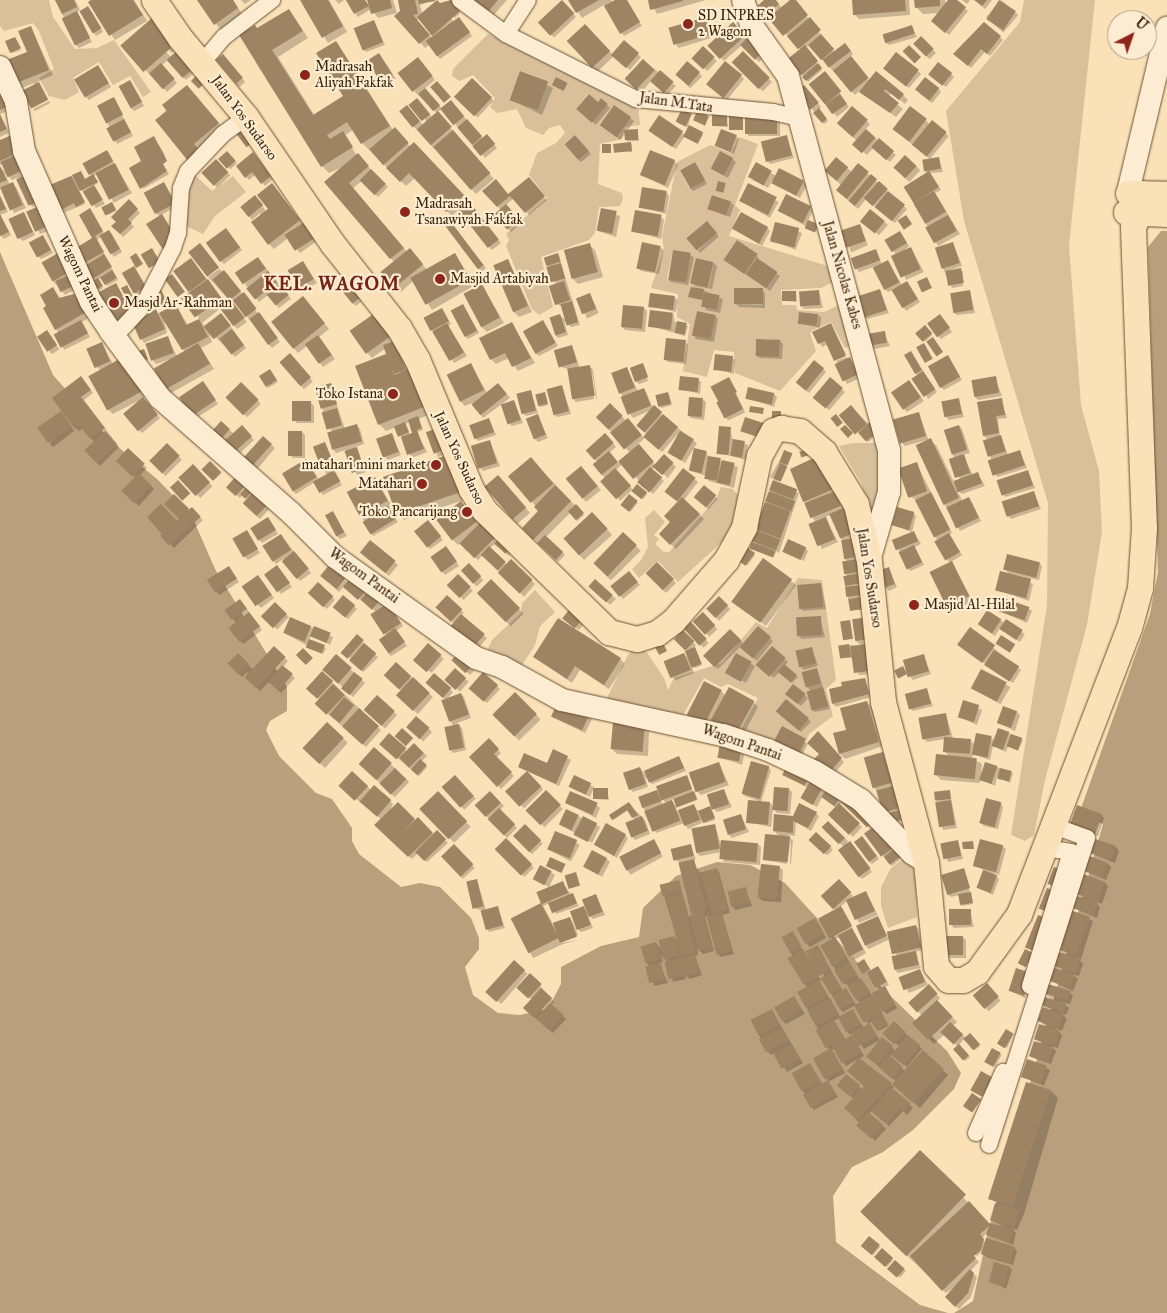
<!DOCTYPE html>
<html>
<head>
<meta charset="utf-8">
<style>
	body { margin:0 }
	#map { position:relative; width:1167px; height:1313px; overflow:hidden; background:#fae1b8; font-family:"IM FELL Great Primer",serif }
	div>[style] { position:absolute }
	.green>* { inset:0; background:#d9c09a }
	.water>* { inset:0; background:#b99f7c }
	.shadow>* { inset:0; background:#0003; transform-origin:0 0 }
	.building>* { inset:0; background:#9e8463; transform-origin:0 0 }
	.roads { filter:drop-shadow(0 0 1px #6a5033) drop-shadow(0 0 1px #6a5033) }
	.street>* { height:16px; margin:-8px; padding:0 8px; transform-origin:8px; border-radius:8px; background:#fcecd1 }
	.secondary>* { height:22px; margin:-11px; padding:0 11px; transform-origin:11px; border-radius:11px; background:#fcecd1 }
	.primary>* { height:25px; margin:-12.5px; padding:0 12.5px; transform-origin:12.5px; border-radius:12.5px; background:#fae1b8 }
	.dots>* { width:14px; height:14px; translate:-50% -50%; box-sizing:border-box; border:2px solid #fcecd1; border-radius:50% }
	span { translate:-50% -50%; white-space:nowrap; text-align:center; line-height:1.15; -webkit-text-stroke:4.5px #fcecd1; paint-order:stroke }
	.poi-label { font-size:14px; color:#3a2007 }
	.left { translate:0 -50%; text-align:left }
	.right { translate:-100% -50%; text-align:right }
	.street-label { font-size:14px; color:#3a2007 }
	.district-label { font-size:19px; color:#7a1f14; font-weight:700; letter-spacing:1px }
	.north { position:absolute; left:1107px; top:10px; width:50px; height:50px; box-sizing:border-box; background:#fcecd1; border:1px solid #ae9a80; border-radius:50%; rotate:41deg; font-size:14px; font-weight:700; line-height:20px; text-align:center; color:#3a2007 }
	.north::after { content:''; display:block; margin:auto; width:18px; height:22px; background:#8f2418; clip-path:polygon(50% 0,100% 100%,50% 72%,0 100%) }
</style>
</head>
<body>
<div id="map">
	<div class="green">
		<div style="clip-path:polygon(0 0,49px 0,53px 17px,75px 49px,97px 48px,114px 40px,151px 92px,143px 97px,130px 76px,113px 85px,99px 62px,73px 78px,79px 92px,65px 100px,49px 96px,39px 78px,54px 69px,39px 31px,33px 23px,4px 31px,0 26px)"></div>
		<div style="clip-path:polygon(1024px 0,1095px 0,1069px 245px,1081px 405px,1099px 471px,1102px 532px,1087px 625px,1045px 780px,1034px 835px,1025px 841px,1011px 835px,1047px 605px,1048px 503px,964px 221px,946px 111px,1020px 22px)"></div>
		<div style="clip-path:polygon(evenodd,488px 34px,638px 103px,640px 125px,625px 127px,622px 139px,600px 144px,598px 184px,622px 193px,623px 199px,620px 206px,599px 207px,595px 233px,589px 240px,541px 257px,553px 307px,539px 315px,532px 309px,506px 246px,509px 240px,506px 234px,547px 198px,529px 175px,537px 153px,556px 143px,565px 133px,560px 125px,549px 128px,543px 135px,526px 128px,517px 109px,497px 113px,490px 107px,495px 98px,473px 75px,460px 81px,452px 76px,453px 69px,488px 34px,521px 71px,548px 81px,537px 111px,509px 100px,521px 71px,488px 34px,588px 94px,598px 102px,601px 98px,608px 104px,592px 123px,576px 109px,588px 94px,488px 34px,614px 105px,631px 117px,617px 138px,600px 126px,614px 105px,488px 34px,575px 135px,588px 150px,578px 160px,564px 144px,575px 135px)"></div>
		<div style="clip-path:polygon(evenodd,739px 137px,758px 144px,735px 205px,740px 210px,729px 236px,831px 267px,835px 281px,821px 288px,781px 290px,782px 305px,796px 305px,797px 310px,824px 312px,839px 305px,854px 346px,845px 348px,831px 322px,813px 330px,810px 333px,816px 351px,780px 391px,735px 373px,734px 352px,714px 350px,707px 377px,683px 371px,690px 324px,677px 317px,678px 294px,651px 288px,664px 250px,662px 237px,677px 162px,710px 145px,731px 153px,739px 137px,720px 152px,733px 158px,724px 176px,711px 169px,720px 152px,739px 137px,695px 162px,705px 180px,689px 188px,680px 170px,695px 162px,739px 137px,713px 195px,731px 201px,727px 215px,709px 209px,713px 195px,739px 137px,707px 222px,717px 233px,698px 251px,688px 239px,707px 222px,739px 137px,673px 250px,691px 254px,685px 283px,667px 279px,673px 250px,739px 137px,758px 254px,745px 273px,724px 260px,758px 254px,739px 137px,696px 258px,714px 262px,709px 287px,691px 283px,696px 258px,739px 137px,757px 258px,778px 272px,767px 289px,746px 275px,757px 258px,739px 137px,734px 288px,762px 288px,762px 305px,734px 304px,734px 288px,739px 137px,705px 292px,720px 295px,717px 310px,702px 307px,705px 292px,739px 137px,697px 311px,711px 339px,692px 336px,697px 311px,739px 137px,799px 312px,818px 314px,817px 326px,798px 324px,799px 312px,739px 137px,756px 339px,780px 340px,780px 356px,755px 356px,756px 339px)"></div>
		<div style="clip-path:polygon(196px 176px,212px 191px,233px 176px,246px 192px,215px 216px,203px 234px,184px 225px,189px 182px)"></div>
		<div style="clip-path:polygon(853px 443px,879px 443px,883px 464px,873px 516px,861px 483px,839px 446px)"></div>
		<div style="clip-path:polygon(721px 487px,733px 489px,740px 498px,736px 518px,724px 540px,678px 582px,658px 561px,639px 578px,632px 569px,641px 560px,648px 547px,645px 518px,654px 510px,665px 522px,654px 535px,659px 539px,655px 544px,664px 552px,669px 552px,716px 499px)"></div>
		<div style="clip-path:polygon(798px 578px,822px 580px,836px 680px,826px 689px,833px 716px,809px 734px,798px 760px,738px 735px,758px 698px,728px 684px,721px 687px,704px 678px,683px 715px,673px 712px,659px 714px,605px 702px,628px 655px,639px 641px,664px 678px,668px 690px,674px 678px,722px 663px,756px 622px,767px 628px)"></div>
		<div style="clip-path:polygon(535px 590px,555px 612px,540px 626px,535px 645px,521px 667px,488px 649px,492px 640px,521px 613px,522px 603px)"></div>
		<div style="clip-path:polygon(904px 858px,915px 869px,917px 917px,888px 928px,881px 906px,881px 887px,891px 868px)"></div>
	</div>
	<div class="water">
		<div style="clip-path:polygon(1161px 231px,1167px 231px,1167px 1313px,954px 1313px,973px 1301px,987px 1236px,1103px 824px,1079px 814px,1150px 614px,1158px 572px,1148px 247px)"></div>
		<div style="clip-path:polygon(0 252px,53px 375px,111px 441px,157px 479px,191px 514px,215px 569px,287px 687px,287px 711px,270px 721px,266px 730px,279px 756px,316px 793px,332px 799px,352px 828px,352px 841px,359px 854px,401px 887px,420px 883px,440px 887px,471px 918px,479px 938px,479px 949px,465px 967px,473px 995px,498px 1013px,520px 1015px,548px 1009px,561px 984px,561px 967px,601px 946px,639px 937px,643px 908px,676px 876px,717px 862px,750px 865px,785px 883px,867px 973px,947px 1051px,961px 1073px,954px 1089px,913px 1130px,883px 1152px,852px 1167px,833px 1196px,836px 1242px,920px 1305px,948px 1313px,0 1313px)"></div>
	</div>
	<div class="shadow">
		<div style="clip-path:polygon(56px 0,75px 0,80px 10px,76px 12px,92px 42px,79px 48px,76px 45px)"></div>
		<div style="clip-path:polygon(94px 0,134px 0,147px 21px,115px 40px,89px 3px)"></div>
		<div style="clip-path:polygon(199px 0,233px 0,242px 14px,220px 29px)"></div>
		<div style="clip-path:polygon(241px 0,251px 0,245px 4px)"></div>
		<div style="clip-path:polygon(302px 0,329px 0,347px 32px,328px 43px)"></div>
		<div style="clip-path:polygon(335px 0,344px 0,339px 4px)"></div>
		<div style="clip-path:polygon(347px 0,365px 0,370px 8px,369px 0,393px 0,397px 13px,378px 18px,371px 9px,358px 17px)"></div>
		<div style="clip-path:polygon(evenodd,399px 0,432px 0,420px 5px,422px 14px,450px 0,460px 13px,455px 18px,449px 15px,454px 22px,461px 22px,472px 36px,440px 59px,429px 45px,425px 48px,396px 16px,402px 11px,399px 0,420px 19px,435px 36px,432px 38px,417px 20px,420px 19px)"></div>
		<div style="clip-path:polygon(472px 0,507px 0,492px 17px)"></div>
		<div style="clip-path:polygon(570px 0,611px 0,613px 3px,627px 0,642px 26px,624px 36px,604px 5px,582px 18px)"></div>
		<div style="clip-path:polygon(649px 0,706px 0,657px 14px)"></div>
		<div style="clip-path:polygon(766px 0,775px 0,782px 8px,794px 0,835px 53px,848px 48px,853px 54px,850px 57px,870px 81px,876px 73px,903px 95px,908px 100px,905px 104px,891px 93px,888px 97px,903px 109px,896px 117px,859px 91px,855px 95px,809px 45px,805px 48px,822px 70px,808px 82px,790px 59px,801px 50px,770px 17px,764px 16px)"></div>
		<div style="clip-path:polygon(853px 0,909px 0,910px 15px,859px 19px,854px 14px)"></div>
		<div style="clip-path:polygon(916px 0,945px 0,946px 5px,955px 0,968px 11px,949px 35px,936px 24px,939px 13px,923px 14px,916px 7px)"></div>
		<div style="clip-path:polygon(962px 0,970px 0,967px 4px)"></div>
		<div style="clip-path:polygon(975px 0,992px 0,985px 9px)"></div>
		<div style="left:1001px;top:0;width:23px;height:23px;rotate:41deg"></div>
		<div style="left:561px;top:1px;width:22px;height:30px;rotate:47deg"></div>
		<div style="clip-path:polygon(289px 10px,308px 38px,278px 57px,315px 116px,345px 97px,336px 42px,393px 130px,411px 147px,414px 144px,471px 205px,501px 243px,492px 250px,459px 209px,452px 216px,415px 178px,406px 186px,362px 143px,353px 130px,345px 135px,355px 153px,388px 187px,378px 197px,362px 181px,353px 188px,407px 252px,414px 254px,427px 270px,455px 254px,475px 285px,432px 310px,413px 281px,400px 293px,395px 288px,394px 262px,326px 182px,345px 166px,329px 173px,322px 166px,241px 35px,258px 29px)"></div>
		<div style="clip-path:polygon(91px 11px,103px 32px,96px 36px,81px 12px)"></div>
		<div style="clip-path:polygon(706px 18px,714px 37px,679px 48px,676px 45px)"></div>
		<div style="clip-path:polygon(374px 21px,385px 45px,366px 52px,363px 49px)"></div>
		<div style="clip-path:polygon(733px 24px,767px 54px,759px 62px,742px 45px,724px 61px,710px 47px)"></div>
		<div style="clip-path:polygon(146px 25px,177px 48px,172px 53px)"></div>
		<div style="clip-path:polygon(912px 27px,917px 37px,889px 45px,886px 42px)"></div>
		<div style="clip-path:polygon(31px 28px,53px 75px,37px 82px,48px 99px,31px 107px,34px 83px,20px 89px,15px 84px,28px 52px)"></div>
		<div style="clip-path:polygon(590px 31px,613px 55px,624px 42px,641px 57px,630px 70px,614px 56px,597px 72px,592px 67px)"></div>
		<div style="clip-path:polygon(148px 32px,171px 57px,198px 69px,186px 80px,168px 60px,162px 65px,177px 83px,167px 92px,122px 46px)"></div>
		<div style="left:921px;top:37px;width:22px;height:9px;rotate:47deg"></div>
		<div style="clip-path:polygon(1000px 37px,1003px 40px,990px 56px,985px 52px,971px 68px,955px 54px,967px 40px)"></div>
		<div style="clip-path:polygon(16px 39px,21px 50px,12px 53px,11px 52px)"></div>
		<div style="left:703px;top:48px;width:19px;height:14px;rotate:43deg"></div>
		<div style="left:743px;top:53px;width:41px;height:13px;rotate:45deg"></div>
		<div style="clip-path:polygon(382px 58px,396px 79px,385px 85px,382px 82px)"></div>
		<div style="clip-path:polygon(226px 59px,245px 82px,239px 87px,217px 60px)"></div>
		<div style="clip-path:polygon(644px 61px,676px 86px,667px 95px,651px 81px,641px 93px,627px 80px)"></div>
		<div style="clip-path:polygon(421px 62px,435px 80px,424px 89px,443px 110px,454px 105px,483px 139px,487px 136px,497px 148px,485px 158px,442px 109px,437px 112px,494px 179px,476px 194px,414px 127px,410px 110px,423px 125px,426px 122px,420px 103px,432px 117px,437px 113px,414px 91px)"></div>
		<div style="left:688px;top:62px;width:20px;height:17px;rotate:45deg"></div>
		<div style="clip-path:polygon(101px 70px,111px 87px,89px 100px,86px 97px)"></div>
		<div style="clip-path:polygon(888px 71px,918px 71px,921px 74px,909px 88px)"></div>
		<div style="clip-path:polygon(521px 72px,553px 88px,542px 115px,511px 100px)"></div>
		<div style="clip-path:polygon(951px 74px,954px 77px,946px 87px,933px 77px)"></div>
		<div style="clip-path:polygon(741px 76px,744px 79px,727px 100px,711px 87px)"></div>
		<div style="clip-path:polygon(828px 76px,849px 107px,837px 117px,811px 85px)"></div>
		<div style="left:472px;top:80px;width:30px;height:23px;rotate:44deg"></div>
		<div style="clip-path:polygon(130px 81px,144px 106px,134px 111px,131px 108px)"></div>
		<div style="clip-path:polygon(0 86px,13px 109px,0 114px)"></div>
		<div style="clip-path:polygon(187px 86px,225px 131px,200px 151px,157px 120px)"></div>
		<div style="clip-path:polygon(938px 88px,941px 92px,932px 103px,919px 93px)"></div>
		<div style="clip-path:polygon(807px 89px,821px 107px,818px 110px,828px 121px,824px 124px,812px 109px)"></div>
		<div style="clip-path:polygon(113px 98px,133px 136px,117px 144px,107px 122px)"></div>
		<div style="clip-path:polygon(601px 100px,610px 108px,596px 125px,581px 112px)"></div>
		<div style="clip-path:polygon(49px 101px,50px 103px,35px 111px,33px 109px)"></div>
		<div style="clip-path:polygon(615px 107px,634px 121px,627px 131px,638px 132px,639px 141px,628px 141px,632px 145px,632px 152px,615px 151px,630px 144px,626px 140px,626px 132px,620px 140px,602px 126px)"></div>
		<div style="clip-path:polygon(852px 108px,870px 124px,865px 130px,896px 155px,890px 162px,873px 148px,867px 155px,857px 147px,857px 141px,838px 124px)"></div>
		<div style="clip-path:polygon(691px 115px,688px 126px,703px 135px,698px 144px,685px 136px,676px 149px,653px 134px,660px 117px,685px 135px,689px 128px,678px 123px)"></div>
		<div style="clip-path:polygon(0 116px,9px 133px,0 137px)"></div>
		<div style="clip-path:polygon(708px 117px,705px 126px,695px 121px)"></div>
		<div style="clip-path:polygon(727px 117px,728px 127px,713px 126px)"></div>
		<div style="clip-path:polygon(742px 117px,743px 130px,732px 130px,731px 129px)"></div>
		<div style="clip-path:polygon(780px 120px,780px 136px,749px 136px,746px 133px)"></div>
		<div style="clip-path:polygon(926px 120px,930px 125px,932px 122px,949px 136px,930px 159px,939px 158px,943px 172px,930px 173px,941px 190px,935px 193px,960px 234px,938px 246px,914px 201px,927px 173px,925px 170px,930px 159px,897px 132px)"></div>
		<div style="clip-path:polygon(13px 135px,42px 203px,32px 207px,17px 178px,12px 180px,4px 172px,10px 185px,16px 187px,26px 208px,14px 213px,0 187px,0 167px,7px 174px,3px 164px,0 165px,0 141px)"></div>
		<div style="clip-path:polygon(736px 136px,739px 139px,734px 154px,716px 146px)"></div>
		<div style="clip-path:polygon(786px 136px,794px 158px,770px 164px,767px 160px)"></div>
		<div style="clip-path:polygon(154px 138px,164px 153px,167px 162px,162px 163px,169px 174px,143px 189px,143px 161px)"></div>
		<div style="clip-path:polygon(578px 139px,591px 154px,581px 162px,578px 159px)"></div>
		<div style="clip-path:polygon(107px 152px,132px 193px,112px 204px,116px 211px,108px 215px,103px 208px,114px 203px,97px 174px,94px 176px,98px 183px,93px 186px,105px 204px,96px 208px,77px 184px,85px 204px,63px 213px,47px 188px,80px 172px,85px 180px,92px 176px,89px 173px)"></div>
		<div style="left:227px;top:153px;width:14px;height:9px;rotate:45deg"></div>
		<div style="left:905px;top:156px;width:21px;height:16px;rotate:43deg"></div>
		<div style="clip-path:polygon(256px 157px,273px 179px,265px 186px,256px 174px,249px 180px,246px 177px)"></div>
		<div style="clip-path:polygon(732px 159px,736px 162px,728px 178px,713px 169px)"></div>
		<div style="clip-path:polygon(836px 159px,852px 172px,858px 165px,907px 209px,895px 223px,866px 199px,858px 209px,840px 193px,841px 185px,825px 171px)"></div>
		<div style="left:216px;top:160px;width:21px;height:18px;rotate:47deg"></div>
		<div style="clip-path:polygon(674px 161px,678px 165px,668px 188px,641px 175px)"></div>
		<div style="clip-path:polygon(695px 163px,707px 184px,693px 191px,690px 188px)"></div>
		<div style="clip-path:polygon(757px 164px,776px 176px,804px 182px,807px 185px,800px 198px,772px 181px,768px 188px,753px 180px)"></div>
		<div style="clip-path:polygon(531px 182px,547px 200px,529px 215px,514px 198px,506px 205px,521px 223px,511px 232px,496px 214px,501px 210px,484px 191px,508px 196px)"></div>
		<div style="clip-path:polygon(164px 184px,177px 206px,161px 215px,175px 235px,168px 253px,160px 217px,156px 213px)"></div>
		<div style="left:748px;top:185px;width:35px;height:18px;rotate:29deg"></div>
		<div style="clip-path:polygon(276px 190px,317px 241px,300px 253px,288px 238px,274px 249px,269px 244px,260px 213px,252px 220px,242px 207px,258px 200px,266px 211px,269px 209px)"></div>
		<div style="clip-path:polygon(666px 192px,669px 196px,666px 214px,639px 207px)"></div>
		<div style="clip-path:polygon(0 195px,8px 212px,0 215px,11px 235px,4px 239px,0 235px)"></div>
		<div style="clip-path:polygon(129px 201px,140px 213px,130px 223px,134px 227px,123px 237px,113px 226px)"></div>
		<div style="clip-path:polygon(730px 202px,734px 205px,730px 217px,710px 209px)"></div>
		<div style="clip-path:polygon(810px 207px,813px 210px,808px 221px,818px 226px,816px 232px,779px 211px)"></div>
		<div style="clip-path:polygon(602px 210px,620px 216px,616px 237px,598px 231px)"></div>
		<div style="clip-path:polygon(28px 212px,50px 230px,40px 234px)"></div>
		<div style="clip-path:polygon(93px 213px,104px 234px,109px 231px,112px 234px,122px 252px,114px 257px,101px 237px,97px 240px,118px 280px,107px 286px,102px 278px,99px 279px,103px 288px,98px 291px,85px 262px,94px 239px)"></div>
		<div style="clip-path:polygon(24px 214px,35px 235px,23px 241px,19px 238px)"></div>
		<div style="clip-path:polygon(661px 217px,664px 220px,661px 239px,632px 231px)"></div>
		<div style="clip-path:polygon(885px 222px,888px 225px,879px 235px,866px 225px)"></div>
		<div style="clip-path:polygon(444px 223px,451px 223px,486px 268px,482px 272px,479px 269px)"></div>
		<div style="left:707px;top:223px;width:18px;height:25px;rotate:49deg"></div>
		<div style="left:776px;top:223px;width:28px;height:18px;rotate:21deg"></div>
		<div style="left:859px;top:225px;width:22px;height:18px;rotate:66deg"></div>
		<div style="clip-path:polygon(767px 228px,770px 231px,762px 246px,734px 229px)"></div>
		<div style="clip-path:polygon(900px 232px,909px 246px,903px 252px,911px 248px,924px 272px,906px 280px,896px 255px,886px 240px)"></div>
		<div style="clip-path:polygon(229px 233px,242px 250px,224px 264px,221px 261px)"></div>
		<div style="clip-path:polygon(43px 237px,53px 253px,41px 259px,38px 256px)"></div>
		<div style="clip-path:polygon(953px 243px,962px 266px,950px 270px,963px 271px,963px 286px,952px 288px,943px 268px)"></div>
		<div style="clip-path:polygon(589px 245px,595px 250px,603px 277px,578px 284px,573px 279px)"></div>
		<div style="clip-path:polygon(660px 247px,664px 250px,659px 274px,641px 271px,638px 268px)"></div>
		<div style="clip-path:polygon(875px 250px,882px 264px,888px 262px,902px 285px,907px 282px,920px 302px,906px 311px,893px 290px,888px 292px,885px 289px,873px 267px,859px 272px,856px 268px)"></div>
		<div style="clip-path:polygon(58px 254px,78px 288px,65px 295px,53px 281px)"></div>
		<div style="clip-path:polygon(558px 254px,580px 325px,571px 327px,564px 321px,568px 335px,558px 338px,555px 334px,560px 315px,567px 322px,562px 306px,555px 304px,556px 285px,546px 258px)"></div>
		<div style="clip-path:polygon(691px 255px,694px 258px,688px 285px,671px 282px,668px 279px)"></div>
		<div style="clip-path:polygon(757px 255px,759px 260px,780px 276px,770px 291px,729px 263px)"></div>
		<div style="clip-path:polygon(508px 260px,532px 312px,519px 317px,514px 312px)"></div>
		<div style="clip-path:polygon(261px 262px,291px 299px,279px 308px,268px 295px,259px 302px,238px 275px)"></div>
		<div style="clip-path:polygon(303px 262px,317px 283px,303px 291px,300px 288px)"></div>
		<div style="clip-path:polygon(194px 263px,228px 306px,232px 303px,208px 277px,219px 269px,227px 274px,280px 342px,272px 348px,235px 301px,232px 304px,247px 322px,237px 329px,221px 308px,202px 323px,205px 326px,224px 317px,246px 348px,235px 357px,207px 328px,212px 342px,201px 348px,214px 369px,171px 393px,166px 388px,168px 360px,156px 364px,153px 361px,168px 337px,177px 357px,185px 352px,164px 320px,167px 333px,144px 343px,134px 324px,155px 311px,159px 314px,176px 306px,188px 325px,199px 320px,192px 293px,175px 271px)"></div>
		<div style="clip-path:polygon(714px 263px,717px 266px,712px 289px,695px 286px,692px 283px)"></div>
		<div style="clip-path:polygon(134px 268px,148px 291px,138px 296px,135px 293px)"></div>
		<div style="clip-path:polygon(116px 284px,134px 317px,116px 326px)"></div>
		<div style="clip-path:polygon(349px 284px,363px 300px,356px 306px,353px 303px)"></div>
		<div style="clip-path:polygon(482px 285px,504px 323px,487px 332px,482px 327px)"></div>
		<div style="clip-path:polygon(53px 289px,61px 299px,92px 316px,82px 322px,90px 337px,64px 350px,48px 306px)"></div>
		<div style="clip-path:polygon(703px 290px,723px 299px,720px 313px,706px 310px,704px 300px,690px 296px)"></div>
		<div style="clip-path:polygon(762px 290px,765px 293px,765px 308px,739px 307px,736px 304px)"></div>
		<div style="clip-path:polygon(879px 290px,889px 313px,867px 319px,864px 316px)"></div>
		<div style="clip-path:polygon(819px 291px,823px 308px,804px 309px,801px 306px)"></div>
		<div style="clip-path:polygon(970px 291px,975px 313px,957px 315px,953px 312px)"></div>
		<div style="clip-path:polygon(162px 292px,168px 306px,161px 309px,159px 308px)"></div>
		<div style="clip-path:polygon(796px 292px,797px 302px,784px 301px)"></div>
		<div style="left:590px;top:294px;width:21px;height:13px;rotate:65deg"></div>
		<div style="clip-path:polygon(303px 297px,329px 329px,319px 337px,335px 359px,323px 367px,307px 346px,298px 353px,272px 322px)"></div>
		<div style="clip-path:polygon(674px 297px,678px 300px,676px 312px,650px 306px)"></div>
		<div style="left:463px;top:305px;width:32px;height:13px;rotate:60deg"></div>
		<div style="clip-path:polygon(644px 308px,647px 311px,645px 332px,625px 330px,622px 327px)"></div>
		<div style="clip-path:polygon(442px 309px,451px 324px,448px 326px,467px 356px,454px 363px,432px 330px)"></div>
		<div style="clip-path:polygon(evenodd,374px 314px,398px 346px,430px 414px,419px 419px,423px 430px,417px 432px,427px 452px,412px 458px,396px 427px,386px 431px,379px 424px,390px 360px,386px 348px,372px 358px,367px 353px,374px 314px,410px 422px,415px 433px,410px 435px,405px 424px,410px 422px)"></div>
		<div style="clip-path:polygon(673px 314px,675px 322px,688px 326px,685px 336px,650px 326px)"></div>
		<div style="clip-path:polygon(818px 315px,821px 318px,820px 328px,799px 323px)"></div>
		<div style="clip-path:polygon(715px 316px,718px 319px,714px 342px,696px 339px,693px 335px)"></div>
		<div style="clip-path:polygon(943px 319px,952px 332px,941px 339px,938px 336px)"></div>
		<div style="clip-path:polygon(543px 321px,558px 346px,539px 356px,536px 353px)"></div>
		<div style="clip-path:polygon(511px 323px,535px 363px,518px 371px,509px 358px,496px 364px,491px 359px)"></div>
		<div style="clip-path:polygon(831px 325px,846px 354px,835px 359px,828px 344px,822px 347px,814px 333px)"></div>
		<div style="left:925px;top:327px;width:11px;height:10px;rotate:49deg"></div>
		<div style="left:47px;top:331px;width:22px;height:9px;rotate:56deg"></div>
		<div style="clip-path:polygon(884px 333px,890px 346px,874px 349px,871px 346px)"></div>
		<div style="clip-path:polygon(780px 341px,783px 344px,782px 359px,760px 358px,756px 355px)"></div>
		<div style="clip-path:polygon(685px 342px,688px 345px,686px 364px,668px 362px,665px 359px)"></div>
		<div style="clip-path:polygon(102px 344px,113px 364px,119px 361px,111px 347px,148px 396px,142px 398px,160px 418px,142px 433px,139px 430px,138px 401px,113px 414px,108px 409px,101px 371px,96px 366px)"></div>
		<div style="clip-path:polygon(572px 346px,580px 368px,592px 368px,594px 399px,576px 402px,572px 398px,568px 369px,561px 367px)"></div>
		<div style="clip-path:polygon(912px 354px,937px 392px,928px 399px,916px 373px)"></div>
		<div style="left:290px;top:355px;width:35px;height:12px;rotate:49deg"></div>
		<div style="clip-path:polygon(732px 357px,735px 360px,734px 374px,715px 369px)"></div>
		<div style="clip-path:polygon(847px 357px,860px 378px,847px 384px,836px 365px,839px 364px,836px 361px)"></div>
		<div style="clip-path:polygon(948px 357px,962px 380px,944px 390px,941px 387px)"></div>
		<div style="clip-path:polygon(642px 364px,648px 381px,639px 384px,636px 381px)"></div>
		<div style="clip-path:polygon(471px 365px,487px 393px,501px 387px,510px 398px,483px 418px,472px 403px,465px 406px,460px 401px)"></div>
		<div style="clip-path:polygon(626px 368px,638px 391px,643px 389px,646px 392px,653px 408px,697px 443px,685px 463px,669px 452px,678px 434px,662px 452px,646px 437px,638px 444px,656px 466px,673px 464px,676px 467px,668px 478px,655px 467px,651px 470px,664px 481px,653px 494px,622px 464px,616px 470px,633px 490px,637px 486px,647px 494px,643px 499px,632px 490px,620px 501px,595px 464px,598px 462px,595px 459px,605px 434px,616px 447px,609px 453px,618px 463px,630px 453px,598px 417px,610px 405px,644px 438px,647px 434px,638px 425px,651px 410px,633px 418px,630px 414px,621px 393px)"></div>
		<div style="clip-path:polygon(592px 369px,593px 370px,597px 399px,596px 399px)"></div>
		<div style="clip-path:polygon(823px 369px,826px 372px,809px 393px,800px 385px)"></div>
		<div style="clip-path:polygon(271px 372px,278px 382px,268px 388px,261px 376px)"></div>
		<div style="clip-path:polygon(995px 377px,1002px 396px,978px 400px,975px 397px)"></div>
		<div style="left:729px;top:378px;width:38px;height:19px;rotate:65deg"></div>
		<div style="clip-path:polygon(698px 379px,701px 382px,700px 394px,680px 389px)"></div>
		<div style="left:830px;top:379px;width:20px;height:24px;rotate:41deg"></div>
		<div style="clip-path:polygon(84px 381px,93px 393px,84px 400px,119px 447px,100px 466px,85px 451px,94px 442px,83px 428px,79px 431px,76px 428px,54px 398px)"></div>
		<div style="clip-path:polygon(909px 382px,924px 401px,907px 412px,904px 409px)"></div>
		<div style="left:241px;top:384px;width:28px;height:19px;rotate:45deg"></div>
		<div style="clip-path:polygon(330px 385px,345px 429px,357px 426px,360px 429px,364px 444px,355px 447px,366px 472px,357px 475px,346px 450px,336px 453px,333px 449px,332px 432px,322px 408px)"></div>
		<div style="clip-path:polygon(206px 386px,218px 404px,196px 418px,193px 415px)"></div>
		<div style="clip-path:polygon(562px 386px,571px 414px,557px 417px,554px 414px)"></div>
		<div style="clip-path:polygon(530px 391px,538px 413px,526px 416px,522px 413px)"></div>
		<div style="clip-path:polygon(544px 393px,548px 405px,540px 407px,539px 406px)"></div>
		<div style="clip-path:polygon(669px 394px,672px 405px,661px 408px,660px 407px)"></div>
		<div style="clip-path:polygon(774px 394px,777px 397px,774px 407px,747px 398px)"></div>
		<div style="clip-path:polygon(702px 399px,706px 402px,704px 420px,691px 418px,688px 415px)"></div>
		<div style="clip-path:polygon(958px 399px,964px 417px,949px 420px,946px 417px)"></div>
		<div style="clip-path:polygon(1001px 399px,1007px 418px,998px 419px,1000px 436px,1008px 455px,1020px 452px,1027px 468px,997px 477px,985px 441px,988px 440px,984px 436px)"></div>
		<div style="clip-path:polygon(310px 402px,314px 406px,314px 423px,297px 423px,294px 420px)"></div>
		<div style="clip-path:polygon(514px 402px,523px 423px,512px 426px,509px 423px)"></div>
		<div style="left:851px;top:407px;width:37px;height:13px;rotate:44deg"></div>
		<div style="clip-path:polygon(919px 414px,929px 441px,936px 445px,954px 482px,960px 480px,953px 454px,959px 426px,962px 429px,970px 453px,963px 455px,973px 475px,978px 474px,985px 486px,962px 494px,957px 490px,963px 502px,969px 499px,972px 502px,981px 521px,960px 531px,945px 505px,927px 440px,905px 446px,902px 443px)"></div>
		<div style="clip-path:polygon(64px 416px,74px 431px,53px 447px,50px 444px)"></div>
		<div style="clip-path:polygon(537px 416px,548px 438px,538px 442px,535px 439px)"></div>
		<div style="clip-path:polygon(746px 418px,763px 440px,742px 430px)"></div>
		<div style="clip-path:polygon(489px 419px,496px 435px,478px 441px,475px 437px)"></div>
		<div style="clip-path:polygon(222px 423px,234px 434px,242px 427px,254px 440px,240px 453px,227px 440px,223px 444px)"></div>
		<div style="clip-path:polygon(730px 428px,733px 440px,748px 445px,746px 460px,719px 453px)"></div>
		<div style="clip-path:polygon(302px 432px,305px 435px,305px 458px,293px 458px,290px 455px)"></div>
		<div style="clip-path:polygon(428px 433px,450px 452px,438px 457px)"></div>
		<div style="clip-path:polygon(391px 434px,401px 455px,388px 460px,384px 456px)"></div>
		<div style="clip-path:polygon(263px 438px,275px 448px,254px 473px,246px 466px)"></div>
		<div style="clip-path:polygon(490px 442px,500px 466px,483px 471px,480px 468px)"></div>
		<div style="left:325px;top:443px;width:29px;height:12px;rotate:65deg"></div>
		<div style="left:167px;top:445px;width:21px;height:23px;rotate:45deg"></div>
		<div style="clip-path:polygon(128px 450px,147px 468px,140px 475px,154px 489px,139px 506px,123px 491px,136px 478px,118px 461px)"></div>
		<div style="left:785px;top:451px;width:8px;height:30px;rotate:30deg"></div>
		<div style="clip-path:polygon(706px 452px,709px 457px,738px 467px,734px 488px,709px 481px,706px 476px,691px 471px)"></div>
		<div style="clip-path:polygon(448px 456px,467px 499px,404px 520px,397px 513px,384px 477px)"></div>
		<div style="clip-path:polygon(816px 459px,837px 494px,856px 536px,849px 540px,855px 540px,865px 610px,851px 610px,845px 585px,848px 562px,845px 559px,843px 541px,831px 515px,825px 517px,838px 542px,822px 549px,810px 524px,815px 522px,804px 501px)"></div>
		<div style="clip-path:polygon(306px 461px,319px 480px,334px 472px,342px 485px,323px 495px,315px 482px,296px 494px,293px 491px)"></div>
		<div style="left:210px;top:462px;width:16px;height:10px;rotate:47deg"></div>
		<div style="clip-path:polygon(916px 463px,952px 533px,949px 534px,962px 555px,951px 562px,973px 601px,953px 611px,948px 606px,950px 564px,915px 499px,910px 497px)"></div>
		<div style="clip-path:polygon(536px 464px,584px 515px,577px 521px,570px 513px,546px 537px,565px 555px,558px 562px,523px 528px,540px 511px,510px 477px)"></div>
		<div style="left:193px;top:466px;width:28px;height:17px;rotate:46deg"></div>
		<div style="clip-path:polygon(684px 470px,698px 482px,684px 500px,704px 519px,676px 549px,660px 534px,672px 522px,679px 502px,669px 494px)"></div>
		<div style="clip-path:polygon(584px 471px,601px 490px,586px 502px,583px 498px)"></div>
		<div style="clip-path:polygon(1028px 471px,1035px 488px,1005px 497px,1002px 494px)"></div>
		<div style="clip-path:polygon(238px 476px,271px 507px,260px 519px,244px 504px,248px 500px,243px 495px,240px 498px,228px 487px)"></div>
		<div style="clip-path:polygon(375px 479px,392px 506px,388px 508px,398px 522px,373px 536px,348px 494px)"></div>
		<div style="clip-path:polygon(503px 481px,530px 513px,517px 524px,486px 487px)"></div>
		<div style="clip-path:polygon(774px 482px,799px 493px,779px 553px,776px 551px,774px 557px,752px 549px,758px 546px,753px 541px)"></div>
		<div style="left:704px;top:486px;width:19px;height:14px;rotate:43deg"></div>
		<div style="clip-path:polygon(1034px 493px,1041px 509px,1011px 519px,1008px 516px)"></div>
		<div style="clip-path:polygon(174px 496px,203px 520px,174px 548px,148px 518px,160px 506px,177px 523px,181px 519px,166px 504px)"></div>
		<div style="left:629px;top:496px;width:11px;height:11px;rotate:38deg"></div>
		<div style="clip-path:polygon(466px 508px,497px 542px,516px 548px,509px 556px,496px 543px,490px 548px,507px 565px,511px 561px,535px 584px,524px 597px,483px 555px,478px 560px,461px 543px,458px 545px,453px 540px)"></div>
		<div style="clip-path:polygon(333px 513px,347px 536px,340px 539px,337px 536px)"></div>
		<div style="clip-path:polygon(913px 513px,916px 516px,912px 532px,893px 525px)"></div>
		<div style="clip-path:polygon(597px 518px,612px 535px,584px 560px,564px 538px)"></div>
		<div style="clip-path:polygon(271px 522px,278px 534px,262px 543px,251px 529px)"></div>
		<div style="clip-path:polygon(431px 525px,443px 540px,430px 549px,416px 531px)"></div>
		<div style="clip-path:polygon(914px 532px,921px 544px,915px 547px,924px 565px,910px 571px,898px 549px)"></div>
		<div style="left:623px;top:533px;width:25px;height:42px;rotate:45deg"></div>
		<div style="clip-path:polygon(249px 535px,260px 553px,248px 560px,245px 557px)"></div>
		<div style="clip-path:polygon(281px 535px,311px 573px,300px 581px,283px 559px,276px 564px,273px 560px)"></div>
		<div style="clip-path:polygon(370px 542px,398px 565px,389px 576px,364px 556px)"></div>
		<div style="clip-path:polygon(805px 548px,808px 551px,804px 561px,785px 551px)"></div>
		<div style="left:747px;top:549px;width:10px;height:13px;rotate:37deg"></div>
		<div style="clip-path:polygon(449px 551px,459px 566px,445px 575px,432px 557px)"></div>
		<div style="clip-path:polygon(764px 559px,796px 585px,766px 626px,738px 605px)"></div>
		<div style="clip-path:polygon(1039px 563px,1042px 566px,1039px 580px,1013px 574px,1033px 584px,1029px 601px,997px 590px,1011px 575px,1004px 569px)"></div>
		<div style="left:657px;top:564px;width:27px;height:14px;rotate:45deg"></div>
		<div style="left:469px;top:565px;width:21px;height:9px;rotate:47deg"></div>
		<div style="clip-path:polygon(329px 566px,348px 583px,386px 601px,379px 610px,391px 608px,403px 626px,396px 631px,407px 646px,391px 656px,388px 653px,380px 640px,386px 635px,372px 615px,376px 612px,344px 586px,339px 592px,325px 579px)"></div>
		<div style="clip-path:polygon(229px 567px,239px 582px,219px 595px,216px 591px)"></div>
		<div style="clip-path:polygon(888px 568px,897px 587px,889px 591px,886px 588px)"></div>
		<div style="clip-path:polygon(280px 569px,292px 587px,281px 594px,266px 574px)"></div>
		<div style="left:458px;top:576px;width:21px;height:13px;rotate:45deg"></div>
		<div style="clip-path:polygon(632px 576px,640px 585px,623px 599px,613px 587px)"></div>
		<div style="clip-path:polygon(261px 580px,274px 598px,261px 608px,258px 605px)"></div>
		<div style="left:491px;top:580px;width:47px;height:18px;rotate:46deg"></div>
		<div style="clip-path:polygon(595px 580px,616px 599px,610px 605px,593px 589px)"></div>
		<div style="clip-path:polygon(821px 584px,826px 609px,803px 611px,800px 608px)"></div>
		<div style="clip-path:polygon(343px 596px,357px 609px,348px 619px,337px 610px)"></div>
		<div style="clip-path:polygon(313px 597px,332px 597px,335px 600px,327px 609px)"></div>
		<div style="clip-path:polygon(447px 597px,464px 613px,461px 615px,487px 638px,474px 653px,454px 624px,436px 607px)"></div>
		<div style="left:719px;top:598px;width:16px;height:16px;rotate:45deg"></div>
		<div style="clip-path:polygon(243px 603px,262px 630px,243px 644px,230px 628px,236px 623px,226px 610px)"></div>
		<div style="left:275px;top:604px;width:19px;height:17px;rotate:43deg"></div>
		<div style="clip-path:polygon(1028px 608px,1032px 611px,1027px 623px,997px 610px)"></div>
		<div style="left:703px;top:614px;width:21px;height:11px;rotate:47deg"></div>
		<div style="clip-path:polygon(820px 618px,825px 637px,802px 639px,799px 636px)"></div>
		<div style="clip-path:polygon(587px 620px,579px 630px,567px 621px)"></div>
		<div style="clip-path:polygon(853px 620px,874px 642px,863px 643px,868px 648px,872px 674px,859px 675px,853px 658px,842px 658px,849px 645px,862px 646px,856px 641px)"></div>
		<div style="clip-path:polygon(1000px 620px,1025px 634px,1020px 642px,1000px 628px,995px 636px,982px 627px)"></div>
		<div style="left:691px;top:624px;width:26px;height:7px;rotate:47deg"></div>
		<div style="clip-path:polygon(310px 627px,333px 637px,330px 645px,311px 635px,309px 640px,326px 648px,323px 654px,284px 633px)"></div>
		<div style="clip-path:polygon(758px 627px,773px 641px,757px 661px,740px 647px,718px 669px,705px 656px,730px 630px,743px 643px)"></div>
		<div style="clip-path:polygon(970px 629px,1021px 670px,1013px 683px,962px 648px)"></div>
		<div style="clip-path:polygon(683px 632px,696px 645px,694px 648px,702px 665px,695px 668px,690px 663px,694px 673px,676px 680px,672px 677px,684px 654px,691px 661px,688px 651px,676px 639px)"></div>
		<div style="left:357px;top:636px;width:30px;height:21px;rotate:45deg"></div>
		<div style="left:428px;top:645px;width:21px;height:19px;rotate:41deg"></div>
		<div style="clip-path:polygon(274px 648px,288px 661px,283px 667px,295px 678px,281px 693px,269px 682px,260px 691px,246px 677px,248px 671px,242px 677px,229px 663px,238px 654px,253px 670px)"></div>
		<div style="clip-path:polygon(812px 648px,818px 666px,803px 670px,796px 652px)"></div>
		<div style="clip-path:polygon(336px 655px,365px 683px,353px 697px,327px 672px)"></div>
		<div style="clip-path:polygon(736px 655px,755px 666px,746px 683px,729px 673px)"></div>
		<div style="clip-path:polygon(923px 655px,931px 674px,913px 680px,910px 676px)"></div>
		<div style="clip-path:polygon(535px 657px,620px 659px,625px 664px,609px 689px,580px 670px,572px 683px)"></div>
		<div style="clip-path:polygon(785px 659px,788px 662px,785px 666px,798px 677px,792px 683px,779px 672px,774px 678px,761px 668px)"></div>
		<div style="clip-path:polygon(454px 660px,478px 666px,470px 675px)"></div>
		<div style="clip-path:polygon(396px 664px,433px 697px,418px 714px,401px 699px,402px 691px,388px 679px)"></div>
		<div style="clip-path:polygon(817px 669px,830px 709px,815px 712px,812px 709px,811px 691px,806px 686px)"></div>
		<div style="left:455px;top:670px;width:18px;height:13px;rotate:41deg"></div>
		<div style="left:981px;top:670px;width:34px;height:20px;rotate:30deg"></div>
		<div style="clip-path:polygon(322px 672px,381px 730px,366px 747px,320px 707px,320px 700px,307px 689px)"></div>
		<div style="clip-path:polygon(865px 679px,871px 697px,836px 707px,833px 704px)"></div>
		<div style="clip-path:polygon(430px 686px,450px 689px,453px 692px,448px 698px,461px 694px,464px 697px,471px 718px,457px 723px,462px 728px,466px 750px,453px 753px,450px 749px,454px 726px,450px 721px,445px 699px)"></div>
		<div style="clip-path:polygon(497px 686px,500px 689px,487px 703px,471px 688px)"></div>
		<div style="clip-path:polygon(926px 689px,933px 706px,913px 711px,910px 708px)"></div>
		<div style="clip-path:polygon(721px 691px,726px 696px,753px 702px,758px 707px,741px 739px,711px 719px,707px 726px,691px 718px)"></div>
		<div style="left:515px;top:693px;width:37px;height:30px;rotate:46deg"></div>
		<div style="clip-path:polygon(805px 695px,808px 698px,801px 706px,790px 697px)"></div>
		<div style="left:377px;top:697px;width:27px;height:18px;rotate:42deg"></div>
		<div style="clip-path:polygon(867px 702px,872px 707px,883px 746px,845px 759px,840px 754px,847px 731px)"></div>
		<div style="clip-path:polygon(964px 702px,982px 710px,977px 725px,959px 717px)"></div>
		<div style="clip-path:polygon(1017px 712px,1020px 715px,1015px 731px,999px 723px)"></div>
		<div style="clip-path:polygon(780px 715px,808px 719px,811px 722px,801px 732px)"></div>
		<div style="clip-path:polygon(946px 715px,953px 738px,970px 740px,975px 745px,991px 738px,995px 741px,1008px 733px,1023px 740px,1018px 751px,1008px 746px,1006px 752px,993px 746px,990px 760px,973px 754px,972px 758px,982px 764px,981px 776px,997px 767px,1013px 773px,1010px 783px,997px 777px,995px 786px,980px 779px,980px 783px,941px 780px,936px 775px,949px 756px,944px 751px,945px 739px,927px 742px,924px 739px)"></div>
		<div style="clip-path:polygon(588px 716px,592px 719px,585px 733px,552px 717px)"></div>
		<div style="left:416px;top:717px;width:22px;height:13px;rotate:43deg"></div>
		<div style="left:327px;top:724px;width:28px;height:34px;rotate:42deg"></div>
		<div style="clip-path:polygon(644px 726px,649px 731px,648px 756px,617px 754px,612px 749px)"></div>
		<div style="clip-path:polygon(782px 728px,808px 744px,800px 759px)"></div>
		<div style="clip-path:polygon(818px 733px,844px 762px,833px 775px,820px 754px)"></div>
		<div style="clip-path:polygon(389px 735px,408px 752px,414px 745px,427px 756px,421px 762px,427px 767px,419px 776px,381px 744px)"></div>
		<div style="clip-path:polygon(489px 740px,501px 753px,496px 758px,514px 776px,501px 789px,471px 757px)"></div>
		<div style="left:374px;top:748px;width:49px;height:21px;rotate:44deg"></div>
		<div style="clip-path:polygon(554px 751px,571px 760px,559px 786px,519px 767px,548px 765px)"></div>
		<div style="clip-path:polygon(745px 751px,742px 765px,719px 757px)"></div>
		<div style="clip-path:polygon(882px 753px,901px 811px,899px 812px,902px 821px,894px 823px,883px 812px,865px 758px)"></div>
		<div style="clip-path:polygon(679px 757px,686px 771px,652px 784px,645px 777px,648px 787px,633px 792px,630px 789px,640px 768px,646px 775px)"></div>
		<div style="clip-path:polygon(719px 763px,729px 785px,701px 795px,698px 792px)"></div>
		<div style="clip-path:polygon(768px 767px,771px 770px,761px 802px,745px 796px,742px 793px)"></div>
		<div style="clip-path:polygon(352px 773px,371px 790px,374px 786px,393px 804px,390px 811px,398px 803px,415px 821px,418px 819px,434px 835px,437px 832px,448px 843px,427px 862px,418px 853px,412px 859px,376px 825px,381px 819px,340px 786px)"></div>
		<div style="left:527px;top:773px;width:23px;height:27px;rotate:45deg"></div>
		<div style="clip-path:polygon(784px 775px,831px 785px,904px 856px,892px 866px,866px 834px,872px 830px,842px 802px,840px 805px,862px 827px,853px 837px,830px 815px,836px 808px,822px 797px,817px 807px,806px 801px,803px 798px,808px 788px)"></div>
		<div style="left:455px;top:777px;width:30px;height:16px;rotate:46deg"></div>
		<div style="clip-path:polygon(574px 777px,594px 787px,590px 797px,570px 786px)"></div>
		<div style="clip-path:polygon(evenodd,686px 777px,697px 800px,676px 808px,677px 811px,694px 806px,698px 811px,710px 807px,715px 820px,705px 823px,701px 820px,702px 823px,688px 829px,684px 823px,656px 833px,643px 807px,656px 792px,661px 797px,686px 777px,660px 797px,667px 804px,663px 805px,660px 797px,686px 777px,674px 799px,676px 806px,671px 800px,674px 799px)"></div>
		<div style="clip-path:polygon(607px 789px,609px 800px,595px 799px)"></div>
		<div style="clip-path:polygon(789px 789px,792px 792px,790px 814px,777px 813px,773px 809px,771px 827px,747px 822px,770px 803px,774px 807px)"></div>
		<div style="clip-path:polygon(724px 790px,732px 807px,717px 812px,714px 809px)"></div>
		<div style="left:546px;top:792px;width:24px;height:26px;rotate:45deg"></div>
		<div style="left:438px;top:793px;width:47px;height:23px;rotate:46deg"></div>
		<div style="clip-path:polygon(490px 793px,504px 806px,500px 810px,517px 828px,507px 838px,477px 806px)"></div>
		<div style="clip-path:polygon(950px 793px,957px 828px,943px 830px,936px 801px)"></div>
		<div style="clip-path:polygon(566px 803px,597px 805px,600px 808px,596px 818px)"></div>
		<div style="clip-path:polygon(1000px 803px,1003px 807px,998px 829px,984px 826px,981px 823px)"></div>
		<div style="clip-path:polygon(630px 805px,645px 820px,650px 834px,635px 840px,632px 837px,627px 823px,635px 820px,628px 810px,614px 820px,611px 816px)"></div>
		<div style="clip-path:polygon(816px 813px,819px 816px,811px 831px,796px 822px,795px 836px,788px 835px,791px 838px,787px 864px,764px 860px,779px 836px,774px 831px,793px 817px)"></div>
		<div style="clip-path:polygon(1101px 815px,1104px 818px,1098px 836px,1075px 828px)"></div>
		<div style="clip-path:polygon(578px 816px,600px 827px,592px 843px,561px 825px)"></div>
		<div style="clip-path:polygon(741px 816px,749px 832px,732px 838px,729px 835px)"></div>
		<div style="clip-path:polygon(828px 822px,848px 841px,845px 846px,853px 846px,872px 872px,862px 879px,859px 876px,844px 847px,823px 827px)"></div>
		<div style="clip-path:polygon(715px 825px,720px 842px,758px 844px,761px 847px,760px 865px,724px 862px,722px 852px,700px 856px,697px 853px)"></div>
		<div style="left:525px;top:826px;width:25px;height:15px;rotate:45deg"></div>
		<div style="left:556px;top:832px;width:27px;height:19px;rotate:28deg"></div>
		<div style="left:816px;top:834px;width:23px;height:8px;rotate:43deg"></div>
		<div style="clip-path:polygon(625px 835px,628px 838px,617px 858px,596px 845px)"></div>
		<div style="left:506px;top:839px;width:40px;height:13px;rotate:46deg"></div>
		<div style="clip-path:polygon(791px 839px,793px 840px,791px 864px,790px 864px)"></div>
		<div style="left:654px;top:841px;width:18px;height:37px;rotate:61deg"></div>
		<div style="clip-path:polygon(865px 841px,879px 859px,872px 864px,869px 861px)"></div>
		<div style="clip-path:polygon(958px 841px,963px 859px,948px 862px,942px 844px)"></div>
		<div style="left:454px;top:845px;width:31px;height:16px;rotate:48deg"></div>
		<div style="clip-path:polygon(evenodd,690px 846px,696px 859px,693px 860px,700px 873px,716px 869px,719px 872px,730px 913px,722px 915px,734px 954px,721px 957px,718px 954px,708px 916px,705px 917px,714px 951px,703px 954px,697px 948px,698px 955px,695px 956px,702px 975px,690px 979px,685px 975px,686px 979px,673px 982px,668px 962px,661px 955px,663px 962px,659px 963px,668px 983px,654px 986px,650px 967px,646px 962px,656px 943px,662px 950px,674px 937px,678px 942px,661px 886px,679px 882px,689px 917px,695px 916px,680px 863px,676px 860px,690px 846px,678px 958px,682px 958px,683px 964px,678px 958px)"></div>
		<div style="clip-path:polygon(1002px 846px,1006px 849px,999px 875px,993px 873px,999px 879px,993px 895px,978px 888px,984px 870px,975px 866px)"></div>
		<div style="clip-path:polygon(1116px 847px,1119px 851px,1115px 863px,1088px 852px)"></div>
		<div style="clip-path:polygon(607px 859px,610px 862px,602px 877px,586px 867px)"></div>
		<div style="clip-path:polygon(1108px 864px,1111px 867px,1106px 880px,1083px 869px)"></div>
		<div style="clip-path:polygon(779px 867px,783px 870px,781px 902px,763px 901px,759px 898px)"></div>
		<div style="clip-path:polygon(964px 869px,973px 904px,962px 906px,960px 895px,951px 897px,947px 894px)"></div>
		<div style="clip-path:polygon(551px 872px,555px 875px,549px 887px,536px 880px)"></div>
		<div style="clip-path:polygon(477px 880px,486px 910px,497px 907px,505px 928px,489px 932px,481px 910px,473px 908px)"></div>
		<div style="clip-path:polygon(evenodd,839px 881px,853px 896px,848px 901px,866px 893px,878px 915px,859px 923px,847px 901px,840px 907px,866px 953px,854px 960px,840px 937px,836px 939px,860px 980px,879px 1004px,880px 990px,869px 972px,863px 973px,865px 962px,871px 971px,878px 967px,881px 970px,889px 985px,885px 987px,897px 1008px,887px 1014px,879px 1007px,888px 1026px,879px 1031px,873px 1021px,869px 1024px,880px 1040px,864px 1049px,853px 1032px,850px 1035px,847px 1031px,839px 1018px,834px 1021px,846px 1040px,855px 1040px,864px 1056px,846px 1066px,835px 1048px,831px 1050px,845px 1073px,828px 1082px,838px 1097px,814px 1110px,803px 1091px,810px 1064px,823px 1085px,829px 1081px,826px 1078px,829px 1050px,807px 1008px,807px 988px,791px 953px,792px 932px,820px 979px,824px 977px,817px 947px,843px 991px,849px 993px,856px 1005px,860px 1003px,848px 985px,843px 983px,833px 966px,833px 940px,820px 919px,836px 910px,823px 896px,839px 881px,823px 979px,840px 1009px,843px 1012px,856px 1005px,869px 1025px,864px 1028px,853px 1011px,841px 1018px,819px 981px,823px 979px)"></div>
		<div style="clip-path:polygon(563px 883px,579px 906px,556px 914px,550px 903px,543px 906px,553px 924px,570px 919px,573px 922px,578px 935px,562px 943px,579px 940px,563px 944px,533px 958px,512px 918px,542px 904px)"></div>
		<div style="clip-path:polygon(1105px 883px,1108px 886px,1102px 904px,1094px 901px,1100px 907px,1097px 918px,1071px 907px,1082px 899px,1076px 893px)"></div>
		<div style="clip-path:polygon(745px 888px,752px 906px,736px 910px,733px 907px)"></div>
		<div style="clip-path:polygon(596px 895px,605px 915px,593px 919px,587px 914px,593px 928px,581px 932px,578px 929px,583px 908px,589px 913px)"></div>
		<div style="clip-path:polygon(970px 910px,974px 927px,954px 928px,951px 925px)"></div>
		<div style="clip-path:polygon(1071px 912px,1093px 921px,1081px 959px,1077px 957px,1083px 964px,1079px 976px,1072px 974px,1078px 979px,1073px 991px,1049px 980px,1058px 970px,1053px 965px,1065px 955px,1058px 949px)"></div>
		<div style="clip-path:polygon(878px 918px,888px 938px,916px 926px,919px 930px,923px 950px,914px 952px,921px 968px,898px 973px,895px 969px,897px 956px,890px 939px,869px 949px,866px 946px)"></div>
		<div style="clip-path:polygon(818px 923px,826px 938px,810px 947px,807px 944px)"></div>
		<div style="clip-path:polygon(963px 937px,966px 940px,966px 958px,949px 958px,946px 955px)"></div>
		<div style="left:514px;top:962px;width:18px;height:40px;rotate:41deg"></div>
		<div style="clip-path:polygon(920px 970px,928px 985px,909px 993px,901px 978px)"></div>
		<div style="clip-path:polygon(531px 975px,554px 1002px,551px 1005px,566px 1019px,553px 1033px,524px 1008px,532px 1000px,519px 988px)"></div>
		<div style="clip-path:polygon(1033px 977px,1025px 998px,1009px 990px)"></div>
		<div style="left:987px;top:985px;width:21px;height:16px;rotate:49deg"></div>
		<div style="clip-path:polygon(929px 986px,940px 998px,937px 1002px,957px 1022px,953px 1026px,966px 1038px,970px 1035px,980px 1046px,975px 1050px,964px 1039px,959px 1045px,970px 1057px,965px 1061px,955px 1050px,958px 1047px,945px 1034px,934px 1044px,914px 1023px,922px 1016px,912px 1004px)"></div>
		<div style="clip-path:polygon(1070px 993px,1073px 996px,1070px 1004px,1062px 1002px,1069px 1008px,1066px 1015px,1061px 1013px,1067px 1019px,1062px 1031px,1055px 1028px,1062px 1035px,1058px 1048px,1050px 1046px,1056px 1051px,1051px 1064px,1034px 1058px,1030px 1055px,1041px 1044px,1035px 1039px,1046px 1028px,1040px 1021px,1049px 1011px,1043px 1005px,1053px 1001px,1046px 994px)"></div>
		<div style="clip-path:polygon(794px 997px,805px 1014px,786px 1024px,783px 1021px)"></div>
		<div style="clip-path:polygon(772px 1011px,803px 1063px,787px 1072px,775px 1053px,771px 1055px,768px 1052px,752px 1022px)"></div>
		<div style="clip-path:polygon(894px 1023px,922px 1049px,907px 1067px,892px 1054px,889px 1057px,906px 1072px,923px 1052px,948px 1075px,920px 1108px,895px 1086px,892px 1089px,913px 1108px,907px 1115px,903px 1111px,889px 1126px,872px 1111px,869px 1114px,886px 1129px,875px 1141px,846px 1108px,854px 1099px,838px 1085px,846px 1075px,863px 1090px,891px 1084px,893px 1087px,897px 1082px,870px 1059px,882px 1039px,896px 1051px,900px 1047px,885px 1034px)"></div>
		<div style="clip-path:polygon(1013px 1035px,1007px 1048px,1000px 1044px)"></div>
		<div style="left:993px;top:1050px;width:10px;height:14px;rotate:29deg"></div>
		<div style="left:1028px;top:1061px;width:24px;height:17px;rotate:22deg"></div>
		<div style="clip-path:polygon(991px 1078px,994px 1081px,985px 1098px,972px 1090px)"></div>
		<div style="clip-path:polygon(1051px 1091px,1058px 1098px,1024px 1214px,1017px 1230px,1011px 1228px,1016px 1233px,1013px 1245px,986px 1234px,982px 1238px,986px 1243px,1014px 1248px,1017px 1251px,1013px 1265px,986px 1257px,984px 1249px,977px 1256px,970px 1249px,968px 1251px,979px 1262px,970px 1271px,977px 1277px,971px 1297px,959px 1309px,946px 1297px,956px 1286px,946px 1293px,861px 1211px,920px 1151px,989px 1225px,1008px 1229px,992px 1220px,997px 1203px,993px 1200px)"></div>
		<div style="left:972px;top:1094px;width:11px;height:14px;rotate:38deg"></div>
		<div style="left:869px;top:1237px;width:15px;height:11px;rotate:42deg"></div>
		<div style="left:882px;top:1250px;width:15px;height:9px;rotate:42deg"></div>
		<div style="left:895px;top:1262px;width:14px;height:9px;rotate:39deg"></div>
		<div style="clip-path:polygon(1009px 1267px,1012px 1270px,1006px 1289px,990px 1281px)"></div>
	</div>
	<div class="building">
		<div style="clip-path:polygon(55px 0,74px 0,77px 7px,62px 14px)"></div>
		<div style="clip-path:polygon(91px 0,133px 0,143px 15px,109px 36px,88px 2px)"></div>
		<div style="clip-path:polygon(197px 0,233px 0,238px 8px,214px 25px)"></div>
		<div style="clip-path:polygon(300px 0,328px 0,343px 26px,322px 38px)"></div>
		<div style="clip-path:polygon(346px 0,365px 0,369px 6px,354px 14px)"></div>
		<div style="clip-path:polygon(367px 0,390px 0,392px 8px,371px 14px)"></div>
		<div style="clip-path:polygon(398px 0,415px 0,418px 14px,413px 15px,430px 35px,419px 44px,394px 16px,400px 11px)"></div>
		<div style="clip-path:polygon(418px 0,435px 0,435px 1px,419px 4px)"></div>
		<div style="clip-path:polygon(437px 0,440px 3px,451px 0,460px 11px,432px 36px,417px 17px)"></div>
		<div style="clip-path:polygon(471px 0,498px 0,487px 13px)"></div>
		<div style="left:562px;top:0;width:18px;height:33px;rotate:47deg"></div>
		<div style="clip-path:polygon(568px 0,599px 0,576px 13px)"></div>
		<div style="clip-path:polygon(615px 0,627px 0,640px 22px,620px 34px,604px 6px)"></div>
		<div style="clip-path:polygon(648px 0,683px 0,683px 1px,650px 10px)"></div>
		<div style="clip-path:polygon(764px 0,776px 0,779px 4px,763px 17px,756px 7px)"></div>
		<div style="clip-path:polygon(790px 0,796px 0,808px 15px,783px 36px,768px 18px)"></div>
		<div style="clip-path:polygon(852px 0,905px 0,906px 11px,853px 15px)"></div>
		<div style="clip-path:polygon(914px 0,940px 0,940px 6px,915px 8px)"></div>
		<div style="clip-path:polygon(948px 0,957px 0,966px 7px,945px 33px,931px 21px)"></div>
		<div style="clip-path:polygon(974px 0,987px 0,982px 6px)"></div>
		<div style="left:999px;top:0;width:20px;height:23px;rotate:33deg"></div>
		<div style="left:88px;top:6px;width:26px;height:10px;rotate:59deg"></div>
		<div style="clip-path:polygon(289px 9px,303px 31px,272px 50px,313px 115px,343px 96px,316px 53px,336px 41px,390px 126px,361px 144px,347px 122px,327px 135px,330px 139px,343px 131px,353px 147px,321px 167px,239px 35px,255px 25px,257px 28px)"></div>
		<div style="left:77px;top:11px;width:30px;height:17px;rotate:64deg"></div>
		<div style="left:459px;top:17px;width:19px;height:41px;rotate:54deg"></div>
		<div style="left:706px;top:17px;width:18px;height:39px;rotate:74deg"></div>
		<div style="left:810px;top:17px;width:17px;height:30px;rotate:50deg"></div>
		<div style="left:152px;top:18px;width:35px;height:42px;rotate:49deg"></div>
		<div style="left:374px;top:20px;width:24px;height:22px;rotate:68deg"></div>
		<div style="left:733px;top:22px;width:18px;height:35px;rotate:47deg"></div>
		<div style="clip-path:polygon(984px 22px,1001px 36px,987px 54px,981px 49px,968px 66px,953px 54px)"></div>
		<div style="left:585px;top:24px;width:37px;height:25px;rotate:47deg"></div>
		<div style="left:912px;top:25px;width:9px;height:31px;rotate:72deg"></div>
		<div style="clip-path:polygon(31px 26px,49px 70px,14px 84px,4px 61px,27px 52px,18px 31px)"></div>
		<div style="left:821px;top:34px;width:20px;height:17px;rotate:49deg"></div>
		<div style="left:750px;top:35px;width:21px;height:14px;rotate:45deg"></div>
		<div style="left:921px;top:36px;width:18px;height:11px;rotate:45deg"></div>
		<div style="clip-path:polygon(15px 37px,21px 48px,10px 53px,5px 41px)"></div>
		<div style="left:624px;top:40px;width:20px;height:20px;rotate:41deg"></div>
		<div style="left:845px;top:43px;width:10px;height:28px;rotate:53deg"></div>
		<div style="left:805px;top:45px;width:21px;height:22px;rotate:51deg"></div>
		<div style="left:909px;top:45px;width:17px;height:9px;rotate:45deg"></div>
		<div style="left:703px;top:46px;width:16px;height:17px;rotate:43deg"></div>
		<div style="left:180px;top:48px;width:24px;height:18px;rotate:48deg"></div>
		<div style="left:743px;top:51px;width:38px;height:16px;rotate:45deg"></div>
		<div style="left:896px;top:52px;width:29px;height:21px;rotate:38deg"></div>
		<div style="left:379px;top:53px;width:26px;height:14px;rotate:58deg"></div>
		<div style="left:223px;top:54px;width:31px;height:9px;rotate:50deg"></div>
		<div style="left:851px;top:56px;width:28px;height:23px;rotate:51deg"></div>
		<div style="left:418px;top:57px;width:24px;height:26px;rotate:52deg"></div>
		<div style="left:643px;top:59px;width:16px;height:27px;rotate:43deg"></div>
		<div style="left:687px;top:61px;width:17px;height:18px;rotate:40deg"></div>
		<div style="left:725px;top:61px;width:22px;height:30px;rotate:39deg"></div>
		<div style="left:938px;top:62px;width:18px;height:16px;rotate:38deg"></div>
		<div style="left:161px;top:63px;width:21px;height:16px;rotate:49deg"></div>
		<div style="clip-path:polygon(818px 63px,822px 68px,806px 81px,802px 77px)"></div>
		<div style="left:98px;top:65px;width:21px;height:28px;rotate:59deg"></div>
		<div style="left:660px;top:70px;width:18px;height:15px;rotate:41deg"></div>
		<div style="left:520px;top:71px;width:30px;height:31px;rotate:20deg"></div>
		<div style="left:825px;top:71px;width:26px;height:21px;rotate:51deg"></div>
		<div style="clip-path:polygon(876px 71px,904px 94px,899px 100px,885px 89px,884px 91px,899px 103px,890px 113px,859px 92px)"></div>
		<div style="left:198px;top:74px;width:11px;height:10px;rotate:45deg"></div>
		<div style="left:556px;top:77px;width:13px;height:9px;rotate:27deg"></div>
		<div style="left:925px;top:77px;width:18px;height:16px;rotate:38deg"></div>
		<div style="left:472px;top:78px;width:28px;height:26px;rotate:44deg"></div>
		<div style="left:130px;top:80px;width:25px;height:13px;rotate:61deg"></div>
		<div style="left:437px;top:81px;width:21px;height:9px;rotate:49deg"></div>
		<div style="clip-path:polygon(0 82px,11px 105px,0 110px)"></div>
		<div style="left:39px;top:82px;width:20px;height:19px;rotate:63deg"></div>
		<div style="clip-path:polygon(187px 85px,219px 123px,194px 144px,200px 151px,188px 161px,155px 120px,167px 111px,162px 105px)"></div>
		<div style="left:804px;top:85px;width:23px;height:11px;rotate:50deg"></div>
		<div style="left:425px;top:88px;width:23px;height:9px;rotate:49deg"></div>
		<div style="clip-path:polygon(589px 94px,598px 102px,601px 98px,608px 104px,592px 123px,576px 109px)"></div>
		<div style="left:840px;top:94px;width:12px;height:18px;rotate:55deg"></div>
		<div style="left:114px;top:97px;width:20px;height:19px;rotate:63deg"></div>
		<div style="left:417px;top:98px;width:21px;height:11px;rotate:51deg"></div>
		<div style="left:451px;top:100px;width:21px;height:14px;rotate:51deg"></div>
		<div style="left:407px;top:105px;width:21px;height:10px;rotate:51deg"></div>
		<div style="left:614px;top:105px;width:21px;height:25px;rotate:35deg"></div>
		<div style="left:852px;top:106px;width:21px;height:23px;rotate:41deg"></div>
		<div style="left:910px;top:106px;width:21px;height:29px;rotate:37deg"></div>
		<div style="clip-path:polygon(819px 108px,827px 119px,822px 123px,813px 113px)"></div>
		<div style="left:682px;top:109px;width:11px;height:14px;rotate:27deg"></div>
		<div style="left:438px;top:111px;width:21px;height:28px;rotate:49deg"></div>
		<div style="left:697px;top:111px;width:13px;height:10px;rotate:23deg"></div>
		<div style="clip-path:polygon(0 114px,7px 129px,0 132px)"></div>
		<div style="left:659px;top:115px;width:29px;height:19px;rotate:34deg"></div>
		<div style="left:712px;top:115px;width:15px;height:11px"></div>
		<div style="left:729px;top:115px;width:14px;height:15px"></div>
		<div style="left:745px;top:116px;width:32px;height:18px"></div>
		<div style="left:124px;top:119px;width:15px;height:20px;rotate:62deg"></div>
		<div style="left:467px;top:119px;width:23px;height:13px;rotate:49deg"></div>
		<div style="left:932px;top:120px;width:19px;height:32px;rotate:39deg"></div>
		<div style="left:689px;top:125px;width:16px;height:13px;rotate:27deg"></div>
		<div style="left:240px;top:127px;width:20px;height:7px;rotate:53deg"></div>
		<div style="left:395px;top:127px;width:21px;height:34px;rotate:49deg"></div>
		<div style="clip-path:polygon(638px 129px,638px 140px,625px 140px,624px 130px)"></div>
		<div style="left:721px;top:129px;width:17px;height:18px;rotate:21deg"></div>
		<div style="left:866px;top:129px;width:13px;height:21px;rotate:42deg"></div>
		<div style="left:453px;top:130px;width:57px;height:26px;rotate:49deg"></div>
		<div style="clip-path:polygon(14px 134px,22px 151px,0 161px,0 140px)"></div>
		<div style="left:487px;top:134px;width:13px;height:19px;rotate:51deg"></div>
		<div style="left:575px;top:135px;width:21px;height:14px;rotate:49deg"></div>
		<div style="left:787px;top:135px;width:21px;height:27px;rotate:76deg"></div>
		<div style="clip-path:polygon(154px 136px,167px 161px,163px 164px,167px 171px,140px 189px,129px 168px,141px 161px,134px 147px)"></div>
		<div style="left:879px;top:138px;width:20px;height:12px;rotate:41deg"></div>
		<div style="clip-path:polygon(414px 142px,464px 195px,446px 212px,409px 173px,400px 182px,386px 168px)"></div>
		<div style="left:631px;top:142px;width:9px;height:18px;rotate:84deg"></div>
		<div style="left:602px;top:144px;width:9px;height:9px"></div>
		<div style="left:107px;top:150px;width:13px;height:28px;rotate:61deg"></div>
		<div style="left:650px;top:150px;width:27px;height:27px;rotate:22deg"></div>
		<div style="left:227px;top:151px;width:13px;height:12px;rotate:48deg"></div>
		<div style="left:720px;top:151px;width:15px;height:20px;rotate:28deg"></div>
		<div style="clip-path:polygon(253px 152px,271px 176px,261px 184px,252px 172px,245px 178px,236px 166px)"></div>
		<div style="clip-path:polygon(358px 153px,369px 166px,349px 183px,404px 248px,390px 259px,324px 182px)"></div>
		<div style="left:18px;top:154px;width:17px;height:19px;rotate:66deg"></div>
		<div style="left:905px;top:155px;width:16px;height:17px;rotate:43deg"></div>
		<div style="left:836px;top:157px;width:16px;height:18px;rotate:40deg"></div>
		<div style="left:939px;top:157px;width:12px;height:17px;rotate:81deg"></div>
		<div style="left:216px;top:159px;width:18px;height:20px;rotate:47deg"></div>
		<div style="left:695px;top:162px;width:21px;height:17px;rotate:61deg"></div>
		<div style="left:756px;top:162px;width:18px;height:17px;rotate:29deg"></div>
		<div style="left:115px;top:163px;width:30px;height:22px;rotate:63deg"></div>
		<div style="left:858px;top:163px;width:14px;height:35px;rotate:39deg"></div>
		<div style="clip-path:polygon(0 166px,7px 180px,0 183px)"></div>
		<div style="left:779px;top:168px;width:28px;height:17px;rotate:27deg"></div>
		<div style="left:371px;top:169px;width:21px;height:16px;rotate:45deg"></div>
		<div style="clip-path:polygon(81px 171px,85px 179px,93px 174px,98px 182px,80px 191px,72px 175px)"></div>
		<div style="left:929px;top:171px;width:19px;height:30px;rotate:58deg"></div>
		<div style="left:28px;top:174px;width:29px;height:13px;rotate:65deg"></div>
		<div style="left:871px;top:174px;width:8px;height:35px;rotate:40deg"></div>
		<div style="clip-path:polygon(71px 176px,85px 202px,76px 207px,74px 203px,59px 211px,45px 187px)"></div>
		<div style="clip-path:polygon(529px 177px,545px 196px,525px 213px,510px 196px,497px 207px,482px 191px,496px 179px,508px 194px)"></div>
		<div style="left:718px;top:181px;width:8px;height:10px;rotate:14deg"></div>
		<div style="left:879px;top:181px;width:12px;height:23px;rotate:42deg"></div>
		<div style="left:13px;top:182px;width:25px;height:14px;rotate:67deg"></div>
		<div style="left:164px;top:182px;width:24px;height:23px;rotate:62deg"></div>
		<div style="clip-path:polygon(272px 183px,300px 220px,268px 245px,251px 222px,268px 209px,257px 195px)"></div>
		<div style="left:748px;top:183px;width:32px;height:20px;rotate:26deg"></div>
		<div style="left:94px;top:185px;width:17px;height:13px;rotate:59deg"></div>
		<div style="left:642px;top:187px;width:25px;height:21px;rotate:9deg"></div>
		<div style="left:888px;top:191px;width:22px;height:21px;rotate:39deg"></div>
		<div style="left:934px;top:191px;width:24px;height:24px;rotate:60deg"></div>
		<div style="left:786px;top:194px;width:28px;height:19px;rotate:26deg"></div>
		<div style="left:255px;top:195px;width:13px;height:19px;rotate:51deg"></div>
		<div style="left:712px;top:195px;width:20px;height:15px;rotate:18deg"></div>
		<div style="clip-path:polygon(0 196px,6px 209px,0 211px)"></div>
		<div style="clip-path:polygon(129px 199px,138px 209px,128px 219px,132px 223px,120px 234px,111px 226px,116px 222px,111px 217px)"></div>
		<div style="left:468px;top:200px;width:50px;height:14px;rotate:52deg"></div>
		<div style="left:112px;top:202px;width:9px;height:12px;rotate:63deg"></div>
		<div style="left:506px;top:204px;width:20px;height:16px;rotate:49deg"></div>
		<div style="left:39px;top:206px;width:22px;height:14px;rotate:66deg"></div>
		<div style="clip-path:polygon(90px 208px,103px 231px,95px 236px,104px 252px,84px 263px,76px 248px,92px 238px,79px 215px)"></div>
		<div style="left:601px;top:208px;width:16px;height:23px;rotate:11deg"></div>
		<div style="left:870px;top:209px;width:19px;height:16px;rotate:39deg"></div>
		<div style="left:635px;top:210px;width:27px;height:22px;rotate:10deg"></div>
		<div style="left:24px;top:212px;width:22px;height:17px;rotate:66deg"></div>
		<div style="left:741px;top:212px;width:31px;height:19px;rotate:29deg"></div>
		<div style="clip-path:polygon(0 214px,9px 232px,0 236px)"></div>
		<div style="clip-path:polygon(162px 214px,173px 232px,167px 236px,173px 245px,164px 251px,146px 224px)"></div>
		<div style="left:906px;top:215px;width:11px;height:10px;rotate:56deg"></div>
		<div style="left:948px;top:215px;width:18px;height:26px;rotate:61deg"></div>
		<div style="left:448px;top:218px;width:59px;height:7px;rotate:53deg"></div>
		<div style="left:808px;top:220px;width:11px;height:9px;rotate:22deg"></div>
		<div style="left:707px;top:221px;width:16px;height:27px;rotate:50deg"></div>
		<div style="left:305px;top:222px;width:19px;height:24px;rotate:58deg"></div>
		<div style="left:775px;top:222px;width:25px;height:20px;rotate:14deg"></div>
		<div style="left:860px;top:224px;width:18px;height:21px;rotate:71deg"></div>
		<div style="left:226px;top:228px;width:24px;height:25px;rotate:54deg"></div>
		<div style="left:109px;top:230px;width:22px;height:11px;rotate:60deg"></div>
		<div style="left:900px;top:231px;width:14px;height:18px;rotate:60deg"></div>
		<div style="left:43px;top:235px;width:17px;height:16px;rotate:62deg"></div>
		<div style="left:737px;top:240px;width:25px;height:24px;rotate:34deg"></div>
		<div style="left:642px;top:242px;width:19px;height:27px;rotate:12deg"></div>
		<div style="left:953px;top:242px;width:22px;height:19px;rotate:72deg"></div>
		<div style="left:200px;top:243px;width:31px;height:15px;rotate:52deg"></div>
		<div style="left:590px;top:243px;width:30px;height:27px;rotate:75deg"></div>
		<div style="left:911px;top:247px;width:24px;height:22px;rotate:66deg"></div>
		<div style="left:152px;top:248px;width:16px;height:13px;rotate:60deg"></div>
		<div style="left:410px;top:248px;width:21px;height:38px;rotate:51deg"></div>
		<div style="left:876px;top:249px;width:12px;height:27px;rotate:70deg"></div>
		<div style="left:673px;top:250px;width:18px;height:30px;rotate:9deg"></div>
		<div style="left:58px;top:253px;width:22px;height:19px;rotate:60deg"></div>
		<div style="clip-path:polygon(136px 253px,143px 264px,136px 268px,130px 257px)"></div>
		<div style="left:455px;top:253px;width:31px;height:51px;rotate:61deg"></div>
		<div style="left:558px;top:253px;width:9px;height:15px;rotate:72deg"></div>
		<div style="left:104px;top:254px;width:15px;height:23px;rotate:58deg"></div>
		<div style="left:258px;top:257px;width:14px;height:28px;rotate:56deg"></div>
		<div style="left:191px;top:258px;width:26px;height:22px;rotate:54deg"></div>
		<div style="left:696px;top:258px;width:18px;height:26px;rotate:13deg"></div>
		<div style="left:757px;top:258px;width:25px;height:20px;rotate:34deg"></div>
		<div style="left:508px;top:259px;width:51px;height:16px;rotate:67deg"></div>
		<div style="left:888px;top:260px;width:25px;height:17px;rotate:63deg"></div>
		<div style="left:303px;top:261px;width:21px;height:18px;rotate:59deg"></div>
		<div style="left:561px;top:263px;width:16px;height:15px;rotate:75deg"></div>
		<div style="left:134px;top:266px;width:24px;height:14px;rotate:60deg"></div>
		<div style="left:961px;top:268px;width:15px;height:16px;rotate:79deg"></div>
		<div style="left:112px;top:270px;width:9px;height:14px;rotate:58deg"></div>
		<div style="left:224px;top:270px;width:27px;height:15px;rotate:51deg"></div>
		<div style="left:268px;top:271px;width:14px;height:28px;rotate:51deg"></div>
		<div style="left:71px;top:274px;width:12px;height:17px;rotate:66deg"></div>
		<div style="left:172px;top:274px;width:22px;height:9px;rotate:54deg"></div>
		<div style="left:927px;top:277px;width:12px;height:11px;rotate:66deg"></div>
		<div style="left:98px;top:278px;width:9px;height:8px;rotate:58deg"></div>
		<div style="left:208px;top:279px;width:24px;height:33px;rotate:55deg"></div>
		<div style="left:564px;top:281px;width:20px;height:16px;rotate:72deg"></div>
		<div style="left:907px;top:281px;width:21px;height:18px;rotate:59deg"></div>
		<div style="left:349px;top:282px;width:19px;height:11px;rotate:51deg"></div>
		<div style="left:116px;top:283px;width:34px;height:22px;rotate:62deg"></div>
		<div style="left:280px;top:284px;width:14px;height:17px;rotate:51deg"></div>
		<div style="left:482px;top:284px;width:38px;height:21px;rotate:62deg"></div>
		<div style="clip-path:polygon(127px 285px,136px 303px,131px 306px,121px 288px)"></div>
		<div style="clip-path:polygon(53px 287px,59px 298px,74px 294px,88px 311px,55px 330px,43px 308px,46px 306px,40px 295px)"></div>
		<div style="clip-path:polygon(691px 287px,704px 289px,702px 300px,688px 297px)"></div>
		<div style="left:734px;top:288px;width:29px;height:16px"></div>
		<div style="left:880px;top:289px;width:22px;height:25px;rotate:72deg"></div>
		<div style="left:161px;top:290px;width:16px;height:11px;rotate:63deg"></div>
		<div style="left:819px;top:290px;width:15px;height:20px;rotate:86deg"></div>
		<div style="left:970px;top:290px;width:20px;height:20px;rotate:81deg"></div>
		<div style="left:796px;top:291px;width:10px;height:14px;rotate:90deg"></div>
		<div style="left:244px;top:292px;width:21px;height:14px;rotate:53deg"></div>
		<div style="left:704px;top:292px;width:16px;height:15px;rotate:11deg"></div>
		<div style="left:590px;top:293px;width:17px;height:15px;rotate:69deg"></div>
		<div style="left:650px;top:293px;width:25px;height:14px;rotate:7deg"></div>
		<div style="left:303px;top:296px;width:35px;height:41px;rotate:51deg"></div>
		<div style="left:232px;top:301px;width:21px;height:14px;rotate:53deg"></div>
		<div style="left:572px;top:301px;width:22px;height:12px;rotate:74deg"></div>
		<div style="clip-path:polygon(176px 304px,186px 325px,199px 319px,208px 337px,182px 350px,159px 313px)"></div>
		<div style="left:463px;top:304px;width:30px;height:14px;rotate:62deg"></div>
		<div style="left:623px;top:305px;width:21px;height:22px;rotate:5deg"></div>
		<div style="left:442px;top:308px;width:15px;height:21px;rotate:62deg"></div>
		<div style="clip-path:polygon(156px 309px,165px 329px,140px 340px,133px 324px)"></div>
		<div style="left:650px;top:310px;width:23px;height:17px;rotate:7deg"></div>
		<div style="left:697px;top:311px;width:19px;height:25px;rotate:12deg"></div>
		<div style="left:259px;top:312px;width:32px;height:12px;rotate:54deg"></div>
		<div style="left:799px;top:312px;width:19px;height:12px;rotate:6deg"></div>
		<div style="left:221px;top:313px;width:16px;height:22px;rotate:52deg"></div>
		<div style="left:375px;top:313px;width:28px;height:31px;rotate:55deg"></div>
		<div style="left:560px;top:314px;width:19px;height:11px;rotate:72deg"></div>
		<div style="left:940px;top:314px;width:17px;height:16px;rotate:54deg"></div>
		<div style="left:81px;top:320px;width:15px;height:31px;rotate:62deg"></div>
		<div style="left:543px;top:320px;width:26px;height:23px;rotate:61deg"></div>
		<div style="left:677px;top:321px;width:10px;height:12px;rotate:11deg"></div>
		<div style="clip-path:polygon(512px 322px,531px 358px,512px 367px,505px 353px,490px 360px,479px 338px)"></div>
		<div style="left:447px;top:323px;width:34px;height:17px;rotate:60deg"></div>
		<div style="clip-path:polygon(831px 323px,846px 356px,834px 361px,825px 341px,818px 344px,812px 332px)"></div>
		<div style="left:925px;top:325px;width:11px;height:13px;rotate:49deg"></div>
		<div style="left:232px;top:329px;width:20px;height:16px;rotate:53deg"></div>
		<div style="left:47px;top:330px;width:18px;height:12px;rotate:56deg"></div>
		<div style="left:885px;top:331px;width:12px;height:17px;rotate:81deg"></div>
		<div style="left:318px;top:335px;width:24px;height:16px;rotate:55deg"></div>
		<div style="left:168px;top:336px;width:18px;height:24px;rotate:71deg"></div>
		<div style="left:933px;top:337px;width:18px;height:8px;rotate:56deg"></div>
		<div style="left:666px;top:338px;width:20px;height:22px;rotate:6deg"></div>
		<div style="left:756px;top:339px;width:24px;height:17px;rotate:2deg"></div>
		<div style="clip-path:polygon(395px 341px,406px 370px,394px 374px,391px 368px,394px 375px,409px 369px,424px 407px,378px 425px,355px 366px,386px 354px,383px 345px)"></div>
		<div style="left:102px;top:342px;width:21px;height:17px;rotate:67deg"></div>
		<div style="left:198px;top:343px;width:24px;height:51px;rotate:60deg"></div>
		<div style="left:924px;top:343px;width:18px;height:9px;rotate:61deg"></div>
		<div style="left:572px;top:345px;width:18px;height:19px;rotate:74deg"></div>
		<div style="left:144px;top:349px;width:11px;height:9px;rotate:68deg"></div>
		<div style="left:911px;top:351px;width:22px;height:8px;rotate:60deg"></div>
		<div style="left:290px;top:353px;width:32px;height:14px;rotate:49deg"></div>
		<div style="left:715px;top:354px;width:18px;height:16px;rotate:6deg"></div>
		<div style="left:948px;top:355px;width:25px;height:23px;rotate:61deg"></div>
		<div style="left:125px;top:356px;width:39px;height:42px;rotate:61deg"></div>
		<div style="left:850px;top:357px;width:19px;height:17px;rotate:65deg"></div>
		<div style="left:814px;top:360px;width:13px;height:29px;rotate:39deg"></div>
		<div style="left:471px;top:363px;width:30px;height:27px;rotate:64deg"></div>
		<div style="left:643px;top:363px;width:15px;height:14px;rotate:70deg"></div>
		<div style="left:590px;top:365px;width:31px;height:23px;rotate:81deg"></div>
		<div style="left:627px;top:367px;width:22px;height:17px;rotate:69deg"></div>
		<div style="left:270px;top:369px;width:13px;height:13px;rotate:58deg"></div>
		<div style="left:923px;top:371px;width:22px;height:14px;rotate:56deg"></div>
		<div style="clip-path:polygon(81px 376px,91px 390px,81px 397px,105px 428px,90px 439px,80px 426px,75px 429px,52px 398px)"></div>
		<div style="left:680px;top:376px;width:19px;height:14px;rotate:6deg"></div>
		<div style="left:996px;top:376px;width:17px;height:25px;rotate:80deg"></div>
		<div style="left:729px;top:377px;width:17px;height:21px;rotate:62deg"></div>
		<div style="left:830px;top:377px;width:17px;height:27px;rotate:40deg"></div>
		<div style="left:909px;top:380px;width:21px;height:22px;rotate:55deg"></div>
		<div style="left:203px;top:381px;width:23px;height:29px;rotate:56deg"></div>
		<div style="left:241px;top:382px;width:25px;height:22px;rotate:45deg"></div>
		<div style="left:331px;top:383px;width:22px;height:17px;rotate:74deg"></div>
		<div style="left:498px;top:383px;width:14px;height:34px;rotate:51deg"></div>
		<div style="left:562px;top:385px;width:27px;height:16px;rotate:75deg"></div>
		<div style="left:748px;top:387px;width:27px;height:12px;rotate:13deg"></div>
		<div style="left:644px;top:388px;width:19px;height:25px;rotate:69deg"></div>
		<div style="left:531px;top:390px;width:21px;height:15px;rotate:76deg"></div>
		<div style="left:545px;top:392px;width:12px;height:10px;rotate:76deg"></div>
		<div style="left:668px;top:392px;width:12px;height:13px;rotate:76deg"></div>
		<div style="left:735px;top:393px;width:18px;height:21px;rotate:63deg"></div>
		<div style="left:143px;top:397px;width:23px;height:26px;rotate:50deg"></div>
		<div style="left:689px;top:397px;width:14px;height:19px;rotate:4deg"></div>
		<div style="left:959px;top:398px;width:16px;height:18px;rotate:79deg"></div>
		<div style="clip-path:polygon(1002px 398px,1005px 415px,996px 416px,999px 433px,983px 436px,977px 402px)"></div>
		<div style="left:514px;top:400px;width:21px;height:14px;rotate:71deg"></div>
		<div style="left:292px;top:401px;width:19px;height:20px"></div>
		<div style="left:610px;top:403px;width:18px;height:20px;rotate:45deg"></div>
		<div style="left:654px;top:405px;width:11px;height:27px;rotate:41deg"></div>
		<div style="left:851px;top:405px;width:25px;height:16px;rotate:50deg"></div>
		<div style="left:750px;top:406px;width:14px;height:6px;rotate:8deg"></div>
		<div style="left:337px;top:408px;width:18px;height:16px;rotate:74deg"></div>
		<div style="left:61px;top:411px;width:19px;height:29px;rotate:55deg"></div>
		<div style="left:772px;top:411px;width:9px;height:9px"></div>
		<div style="left:919px;top:412px;width:25px;height:27px;rotate:74deg"></div>
		<div style="left:538px;top:414px;width:22px;height:13px;rotate:69deg"></div>
		<div style="left:663px;top:414px;width:20px;height:30px;rotate:41deg"></div>
		<div style="left:836px;top:414px;width:11px;height:7px;rotate:52deg"></div>
		<div style="clip-path:polygon(418px 416px,422px 428px,417px 430px,424px 449px,407px 455px,401px 437px,412px 433px,408px 420px)"></div>
		<div style="left:745px;top:417px;width:20px;height:15px;rotate:18deg"></div>
		<div style="left:489px;top:418px;width:15px;height:21px;rotate:70deg"></div>
		<div style="left:628px;top:418px;width:22px;height:23px;rotate:51deg"></div>
		<div style="left:221px;top:421px;width:12px;height:17px;rotate:42deg"></div>
		<div style="left:405px;top:422px;width:11px;height:12px;rotate:68deg"></div>
		<div style="left:870px;top:422px;width:12px;height:16px;rotate:48deg"></div>
		<div style="left:357px;top:424px;width:18px;height:31px;rotate:74deg"></div>
		<div style="left:242px;top:425px;width:15px;height:23px;rotate:48deg"></div>
		<div style="clip-path:polygon(845px 425px,853px 433px,848px 438px,840px 429px)"></div>
		<div style="left:959px;top:425px;width:26px;height:16px;rotate:72deg"></div>
		<div style="left:719px;top:426px;width:12px;height:28px;rotate:5deg"></div>
		<div style="left:440px;top:427px;width:23px;height:15px;rotate:70deg"></div>
		<div style="left:105px;top:431px;width:18px;height:28px;rotate:47deg"></div>
		<div style="left:288px;top:431px;width:14px;height:25px"></div>
		<div style="left:680px;top:431px;width:16px;height:25px;rotate:30deg"></div>
		<div style="left:392px;top:433px;width:20px;height:17px;rotate:70deg"></div>
		<div style="left:605px;top:433px;width:13px;height:26px;rotate:48deg"></div>
		<div style="left:1001px;top:435px;width:17px;height:19px;rotate:73deg"></div>
		<div style="left:263px;top:436px;width:12px;height:35px;rotate:42deg"></div>
		<div style="left:931px;top:438px;width:66px;height:17px;rotate:65deg"></div>
		<div style="left:733px;top:439px;width:12px;height:17px;rotate:9deg"></div>
		<div style="left:490px;top:440px;width:24px;height:20px;rotate:73deg"></div>
		<div style="left:325px;top:442px;width:26px;height:13px;rotate:69deg"></div>
		<div style="left:167px;top:443px;width:18px;height:25px;rotate:45deg"></div>
		<div style="left:639px;top:444px;width:23px;height:27px;rotate:50deg"></div>
		<div style="left:357px;top:447px;width:23px;height:13px;rotate:72deg"></div>
		<div style="left:128px;top:448px;width:23px;height:18px;rotate:43deg"></div>
		<div style="left:694px;top:448px;width:13px;height:23px;rotate:13deg"></div>
		<div style="left:808px;top:449px;width:6px;height:9px;rotate:72deg"></div>
		<div style="left:784px;top:450px;width:9px;height:13px;rotate:21deg"></div>
		<div style="left:1020px;top:450px;width:16px;height:34px;rotate:72deg"></div>
		<div style="left:609px;top:451px;width:14px;height:21px;rotate:51deg"></div>
		<div style="clip-path:polygon(442px 453px,461px 492px,396px 514px,383px 477px,444px 456px)"></div>
		<div style="left:664px;top:454px;width:13px;height:17px;rotate:42deg"></div>
		<div style="left:964px;top:454px;width:20px;height:16px;rotate:72deg"></div>
		<div style="left:708px;top:456px;width:13px;height:23px;rotate:9deg"></div>
		<div style="left:531px;top:457px;width:35px;height:30px;rotate:50deg"></div>
		<div style="clip-path:polygon(816px 457px,825px 479px,829px 477px,834px 489px,803px 502px,790px 469px)"></div>
		<div style="left:306px;top:459px;width:21px;height:28px;rotate:59deg"></div>
		<div style="left:722px;top:460px;width:13px;height:23px;rotate:13deg"></div>
		<div style="left:210px;top:461px;width:16px;height:12px;rotate:45deg"></div>
		<div style="left:917px;top:462px;width:31px;height:20px;rotate:71deg"></div>
		<div style="left:780px;top:463px;width:8px;height:17px;rotate:23deg"></div>
		<div style="left:193px;top:464px;width:25px;height:20px;rotate:47deg"></div>
		<div style="left:581px;top:466px;width:26px;height:20px;rotate:50deg"></div>
		<div style="left:650px;top:467px;width:16px;height:20px;rotate:40deg"></div>
		<div style="left:615px;top:468px;width:24px;height:20px;rotate:48deg"></div>
		<div style="left:683px;top:468px;width:16px;height:30px;rotate:38deg"></div>
		<div style="left:334px;top:470px;width:13px;height:24px;rotate:61deg"></div>
		<div style="left:1028px;top:470px;width:16px;height:33px;rotate:72deg"></div>
		<div style="left:978px;top:472px;width:12px;height:26px;rotate:70deg"></div>
		<div style="left:139px;top:473px;width:18px;height:25px;rotate:45deg"></div>
		<div style="left:238px;top:474px;width:13px;height:18px;rotate:42deg"></div>
		<div style="left:498px;top:475px;width:43px;height:18px;rotate:49deg"></div>
		<div style="left:375px;top:477px;width:27px;height:32px;rotate:62deg"></div>
		<div style="left:178px;top:480px;width:18px;height:11px;rotate:47deg"></div>
		<div style="left:773px;top:480px;width:26px;height:11px;rotate:21deg"></div>
		<div style="left:250px;top:484px;width:7px;height:14px;rotate:45deg"></div>
		<div style="left:637px;top:484px;width:13px;height:9px;rotate:39deg"></div>
		<div style="clip-path:polygon(555px 485px,571px 501px,533px 540px,522px 528px,538px 511px,534px 507px)"></div>
		<div style="left:704px;top:485px;width:16px;height:16px;rotate:40deg"></div>
		<div style="left:255px;top:490px;width:19px;height:18px;rotate:43deg"></div>
		<div style="left:769px;top:491px;width:28px;height:11px;rotate:21deg"></div>
		<div style="left:835px;top:491px;width:16px;height:33px;rotate:68deg"></div>
		<div style="left:1034px;top:491px;width:16px;height:34px;rotate:72deg"></div>
		<div style="left:931px;top:492px;width:42px;height:18px;rotate:63deg"></div>
		<div style="left:174px;top:494px;width:21px;height:14px;rotate:45deg"></div>
		<div style="left:629px;top:494px;width:11px;height:14px;rotate:38deg"></div>
		<div style="clip-path:polygon(682px 497px,700px 514px,670px 545px,659px 534px,670px 522px,664px 516px)"></div>
		<div style="left:969px;top:497px;width:23px;height:25px;rotate:65deg"></div>
		<div style="left:461px;top:501px;width:26px;height:31px;rotate:53deg"></div>
		<div style="left:765px;top:502px;width:27px;height:29px;rotate:20deg"></div>
		<div style="left:161px;top:504px;width:23px;height:19px;rotate:47deg"></div>
		<div style="left:576px;top:504px;width:12px;height:11px;rotate:48deg"></div>
		<div style="left:388px;top:506px;width:15px;height:30px;rotate:58deg"></div>
		<div style="left:192px;top:507px;width:13px;height:43px;rotate:48deg"></div>
		<div style="left:897px;top:507px;width:18px;height:19px;rotate:16deg"></div>
		<div style="left:843px;top:508px;width:27px;height:15px;rotate:66deg"></div>
		<div style="left:333px;top:511px;width:24px;height:9px;rotate:62deg"></div>
		<div style="left:592px;top:512px;width:23px;height:39px;rotate:47deg"></div>
		<div style="left:268px;top:517px;width:15px;height:21px;rotate:58deg"></div>
		<div style="left:826px;top:517px;width:24px;height:19px;rotate:68deg"></div>
		<div style="left:428px;top:520px;width:21px;height:18px;rotate:51deg"></div>
		<div style="left:480px;top:523px;width:21px;height:29px;rotate:45deg"></div>
		<div style="left:247px;top:530px;width:22px;height:17px;rotate:60deg"></div>
		<div style="left:756px;top:530px;width:26px;height:12px;rotate:21deg"></div>
		<div style="left:914px;top:531px;width:11px;height:24px;rotate:68deg"></div>
		<div style="left:623px;top:532px;width:19px;height:43px;rotate:43deg"></div>
		<div style="left:949px;top:533px;width:22px;height:17px;rotate:60deg"></div>
		<div style="left:281px;top:534px;width:19px;height:22px;rotate:58deg"></div>
		<div style="left:503px;top:534px;width:15px;height:13px;rotate:42deg"></div>
		<div style="left:545px;top:535px;width:25px;height:11px;rotate:43deg"></div>
		<div style="left:855px;top:538px;width:19px;height:14px;rotate:81deg"></div>
		<div style="left:788px;top:539px;width:20px;height:14px;rotate:24deg"></div>
		<div style="left:370px;top:540px;width:33px;height:16px;rotate:39deg"></div>
		<div style="left:752px;top:542px;width:25px;height:7px;rotate:21deg"></div>
		<div style="left:914px;top:545px;width:19px;height:17px;rotate:65deg"></div>
		<div style="left:446px;top:546px;width:19px;height:19px;rotate:55deg"></div>
		<div style="left:489px;top:546px;width:23px;height:12px;rotate:43deg"></div>
		<div style="left:747px;top:547px;width:10px;height:16px;rotate:37deg"></div>
		<div style="left:294px;top:551px;width:23px;height:16px;rotate:50deg"></div>
		<div style="left:1007px;top:554px;width:34px;height:16px;rotate:14deg"></div>
		<div style="left:763px;top:558px;width:36px;height:54px;rotate:36deg"></div>
		<div style="left:511px;top:559px;width:30px;height:19px;rotate:44deg"></div>
		<div style="left:858px;top:559px;width:13px;height:16px;rotate:81deg"></div>
		<div style="left:952px;top:561px;width:39px;height:25px;rotate:64deg"></div>
		<div style="left:657px;top:562px;width:24px;height:16px;rotate:45deg"></div>
		<div style="left:469px;top:563px;width:18px;height:11px;rotate:47deg"></div>
		<div style="left:277px;top:565px;width:22px;height:16px;rotate:54deg"></div>
		<div style="left:329px;top:565px;width:21px;height:14px;rotate:39deg"></div>
		<div style="left:229px;top:566px;width:15px;height:26px;rotate:58deg"></div>
		<div style="left:889px;top:567px;width:18px;height:12px;rotate:71deg"></div>
		<div style="left:629px;top:571px;width:14px;height:24px;rotate:51deg"></div>
		<div style="left:1000px;top:571px;width:32px;height:20px;rotate:14deg"></div>
		<div style="left:860px;top:573px;width:10px;height:17px;rotate:79deg"></div>
		<div style="left:354px;top:574px;width:20px;height:17px;rotate:41deg"></div>
		<div style="left:458px;top:574px;width:18px;height:16px;rotate:45deg"></div>
		<div style="left:258px;top:575px;width:24px;height:20px;rotate:55deg"></div>
		<div style="left:491px;top:579px;width:41px;height:20px;rotate:45deg"></div>
		<div style="left:595px;top:579px;width:24px;height:10px;rotate:42deg"></div>
		<div style="left:318px;top:582px;width:21px;height:15px;rotate:43deg"></div>
		<div style="left:821px;top:583px;width:24px;height:24px;rotate:85deg"></div>
		<div style="left:862px;top:585px;width:10px;height:17px;rotate:84deg"></div>
		<div style="left:372px;top:587px;width:15px;height:17px;rotate:42deg"></div>
		<div style="left:343px;top:595px;width:16px;height:16px;rotate:40deg"></div>
		<div style="left:447px;top:595px;width:21px;height:17px;rotate:43deg"></div>
		<div style="left:719px;top:596px;width:13px;height:18px;rotate:45deg"></div>
		<div style="left:862px;top:597px;width:12px;height:14px;rotate:81deg"></div>
		<div style="left:1000px;top:597px;width:31px;height:14px;rotate:19deg"></div>
		<div style="left:240px;top:599px;width:12px;height:19px;rotate:55deg"></div>
		<div style="left:275px;top:602px;width:17px;height:20px;rotate:45deg"></div>
		<div style="left:388px;top:603px;width:24px;height:21px;rotate:57deg"></div>
		<div style="left:572px;top:606px;width:16px;height:16px;rotate:38deg"></div>
		<div style="left:987px;top:610px;width:17px;height:17px;rotate:33deg"></div>
		<div style="left:249px;top:612px;width:18px;height:26px;rotate:52deg"></div>
		<div style="left:703px;top:612px;width:18px;height:14px;rotate:47deg"></div>
		<div style="left:461px;top:614px;width:31px;height:23px;rotate:40deg"></div>
		<div style="left:821px;top:616px;width:19px;height:25px;rotate:87deg"></div>
		<div style="left:290px;top:617px;width:23px;height:17px;rotate:23deg"></div>
		<div style="left:868px;top:617px;width:22px;height:16px;rotate:82deg"></div>
		<div style="clip-path:polygon(558px 618px,621px 658px,604px 685px,575px 666px,567px 679px,533px 657px)"></div>
		<div style="left:1006px;top:619px;width:20px;height:12px;rotate:33deg"></div>
		<div style="left:850px;top:620px;width:19px;height:10px;rotate:81deg"></div>
		<div style="left:691px;top:622px;width:23px;height:10px;rotate:47deg"></div>
		<div style="left:314px;top:626px;width:18px;height:11px;rotate:22deg"></div>
		<div style="left:758px;top:626px;width:17px;height:28px;rotate:40deg"></div>
		<div style="left:970px;top:627px;width:31px;height:22px;rotate:36deg"></div>
		<div style="left:395px;top:628px;width:17px;height:20px;rotate:54deg"></div>
		<div style="left:730px;top:629px;width:16px;height:38px;rotate:45deg"></div>
		<div style="left:683px;top:630px;width:16px;height:13px;rotate:45deg"></div>
		<div style="left:357px;top:634px;width:9px;height:25px;rotate:41deg"></div>
		<div style="left:1001px;top:635px;width:17px;height:10px;rotate:33deg"></div>
		<div style="left:309px;top:639px;width:17px;height:9px;rotate:21deg"></div>
		<div style="left:364px;top:643px;width:16px;height:23px;rotate:40deg"></div>
		<div style="left:428px;top:643px;width:18px;height:23px;rotate:41deg"></div>
		<div style="left:663px;top:643px;width:9px;height:9px;rotate:63deg"></div>
		<div style="left:849px;top:644px;width:13px;height:11px;rotate:81deg"></div>
		<div style="left:866px;top:644px;width:27px;height:16px;rotate:82deg"></div>
		<div style="left:274px;top:646px;width:16px;height:43px;rotate:43deg"></div>
		<div style="left:772px;top:646px;width:18px;height:25px;rotate:41deg"></div>
		<div style="left:695px;top:647px;width:18px;height:11px;rotate:68deg"></div>
		<div style="left:812px;top:647px;width:17px;height:17px;rotate:77deg"></div>
		<div style="left:303px;top:648px;width:14px;height:10px;rotate:45deg"></div>
		<div style="left:461px;top:650px;width:19px;height:14px;rotate:43deg"></div>
		<div style="left:994px;top:650px;width:30px;height:18px;rotate:33deg"></div>
		<div style="left:238px;top:653px;width:16px;height:15px;rotate:45deg"></div>
		<div style="left:684px;top:653px;width:18px;height:22px;rotate:68deg"></div>
		<div style="left:736px;top:653px;width:18px;height:23px;rotate:29deg"></div>
		<div style="left:336px;top:654px;width:21px;height:21px;rotate:41deg"></div>
		<div style="left:924px;top:654px;width:18px;height:22px;rotate:74deg"></div>
		<div style="left:396px;top:662px;width:21px;height:18px;rotate:43deg"></div>
		<div style="left:784px;top:664px;width:17px;height:10px;rotate:40deg"></div>
		<div style="left:282px;top:665px;width:14px;height:22px;rotate:39deg"></div>
		<div style="left:903px;top:666px;width:9px;height:10px;rotate:63deg"></div>
		<div style="left:455px;top:668px;width:15px;height:16px;rotate:42deg"></div>
		<div style="left:817px;top:668px;width:16px;height:16px;rotate:75deg"></div>
		<div style="left:981px;top:669px;width:29px;height:22px;rotate:27deg"></div>
		<div style="left:322px;top:671px;width:15px;height:24px;rotate:42deg"></div>
		<div style="left:354px;top:672px;width:11px;height:21px;rotate:38deg"></div>
		<div style="left:483px;top:672px;width:20px;height:22px;rotate:41deg"></div>
		<div style="left:434px;top:673px;width:23px;height:13px;rotate:41deg"></div>
		<div style="left:413px;top:677px;width:23px;height:25px;rotate:43deg"></div>
		<div style="clip-path:polygon(865px 678px,869px 694px,832px 704px,829px 689px,842px 686px,841px 682px)"></div>
		<div style="left:704px;top:681px;width:20px;height:38px;rotate:27deg"></div>
		<div style="left:333px;top:684px;width:16px;height:27px;rotate:43deg"></div>
		<div style="left:793px;top:684px;width:16px;height:13px;rotate:38deg"></div>
		<div style="left:729px;top:687px;width:29px;height:38px;rotate:29deg"></div>
		<div style="left:823px;top:687px;width:20px;height:17px;rotate:75deg"></div>
		<div style="left:927px;top:688px;width:16px;height:23px;rotate:75deg"></div>
		<div style="left:515px;top:692px;width:31px;height:32px;rotate:45deg"></div>
		<div style="left:461px;top:693px;width:23px;height:21px;rotate:70deg"></div>
		<div style="left:377px;top:695px;width:24px;height:20px;rotate:42deg"></div>
		<div style="left:344px;top:697px;width:13px;height:23px;rotate:39deg"></div>
		<div style="left:786px;top:699px;width:30px;height:16px;rotate:40deg"></div>
		<div style="left:963px;top:700px;width:17px;height:18px;rotate:17deg"></div>
		<div style="left:558px;top:701px;width:34px;height:17px;rotate:24deg"></div>
		<div style="clip-path:polygon(867px 701px,879px 742px,839px 754px,833px 733px,846px 730px,840px 708px)"></div>
		<div style="left:1003px;top:706px;width:15px;height:18px;rotate:20deg"></div>
		<div style="left:359px;top:708px;width:27px;height:25px;rotate:42deg"></div>
		<div style="left:946px;top:713px;width:22px;height:28px;rotate:80deg"></div>
		<div style="left:416px;top:716px;width:18px;height:15px;rotate:41deg"></div>
		<div style="left:327px;top:722px;width:23px;height:36px;rotate:43deg"></div>
		<div style="left:613px;top:722px;width:32px;height:27px;rotate:5deg"></div>
		<div style="left:459px;top:724px;width:24px;height:15px;rotate:78deg"></div>
		<div style="left:782px;top:726px;width:27px;height:19px;rotate:28deg"></div>
		<div style="left:402px;top:728px;width:15px;height:11px;rotate:42deg"></div>
		<div style="left:998px;top:728px;width:12px;height:19px;rotate:20deg"></div>
		<div style="clip-path:polygon(818px 731px,842px 758px,829px 773px,814px 759px,819px 754px,807px 743px)"></div>
		<div style="left:389px;top:733px;width:23px;height:15px;rotate:41deg"></div>
		<div style="left:976px;top:733px;width:16px;height:22px;rotate:11deg"></div>
		<div style="left:1011px;top:734px;width:12px;height:13px;rotate:20deg"></div>
		<div style="left:944px;top:737px;width:27px;height:15px;rotate:4deg"></div>
		<div style="clip-path:polygon(489px 738px,499px 749px,494px 754px,512px 772px,497px 787px,469px 757px)"></div>
		<div style="left:414px;top:743px;width:14px;height:21px;rotate:45deg"></div>
		<div style="left:720px;top:743px;width:22px;height:15px;rotate:10deg"></div>
		<div style="left:374px;top:747px;width:24px;height:23px;rotate:42deg"></div>
		<div style="clip-path:polygon(553px 749px,568px 756px,556px 784px,518px 767px,524px 753px,547px 763px)"></div>
		<div style="left:883px;top:752px;width:32px;height:20px;rotate:74deg"></div>
		<div style="left:936px;top:754px;width:41px;height:21px;rotate:6deg"></div>
		<div style="left:679px;top:756px;width:13px;height:38px;rotate:67deg"></div>
		<div style="left:420px;top:759px;width:9px;height:14px;rotate:41deg"></div>
		<div style="left:751px;top:761px;width:19px;height:34px;rotate:16deg"></div>
		<div style="left:719px;top:762px;width:21px;height:32px;rotate:71deg"></div>
		<div style="left:985px;top:762px;width:13px;height:19px;rotate:18deg"></div>
		<div style="left:787px;top:765px;width:25px;height:11px;rotate:26deg"></div>
		<div style="left:640px;top:767px;width:18px;height:18px;rotate:71deg"></div>
		<div style="left:395px;top:768px;width:16px;height:22px;rotate:45deg"></div>
		<div style="left:1000px;top:768px;width:12px;height:11px;rotate:14deg"></div>
		<div style="left:352px;top:771px;width:22px;height:20px;rotate:43deg"></div>
		<div style="left:527px;top:771px;width:21px;height:30px;rotate:47deg"></div>
		<div style="left:455px;top:775px;width:28px;height:18px;rotate:48deg"></div>
		<div style="left:574px;top:775px;width:19px;height:13px;rotate:25deg"></div>
		<div style="left:687px;top:775px;width:15px;height:33px;rotate:70deg"></div>
		<div style="left:812px;top:778px;width:14px;height:23px;rotate:30deg"></div>
		<div style="left:831px;top:783px;width:16px;height:17px;rotate:35deg"></div>
		<div style="left:374px;top:785px;width:23px;height:22px;rotate:41deg"></div>
		<div style="left:893px;top:786px;width:23px;height:17px;rotate:75deg"></div>
		<div style="left:774px;top:787px;width:15px;height:23px;rotate:4deg"></div>
		<div style="left:593px;top:788px;width:15px;height:11px"></div>
		<div style="left:724px;top:789px;width:16px;height:18px;rotate:72deg"></div>
		<div style="left:546px;top:790px;width:21px;height:29px;rotate:45deg"></div>
		<div style="left:657px;top:790px;width:12px;height:20px;rotate:70deg"></div>
		<div style="left:950px;top:790px;width:9px;height:16px;rotate:84deg"></div>
		<div style="left:438px;top:791px;width:42px;height:26px;rotate:46deg"></div>
		<div style="left:490px;top:791px;width:16px;height:21px;rotate:47deg"></div>
		<div style="left:570px;top:791px;width:30px;height:13px;rotate:23deg"></div>
		<div style="left:694px;top:791px;width:9px;height:22px;rotate:69deg"></div>
		<div style="left:850px;top:793px;width:36px;height:13px;rotate:44deg"></div>
		<div style="left:986px;top:798px;width:16px;height:26px;rotate:15deg"></div>
		<div style="left:672px;top:800px;width:22px;height:30px;rotate:68deg"></div>
		<div style="left:748px;top:800px;width:22px;height:23px;rotate:5deg"></div>
		<div style="left:951px;top:800px;width:25px;height:16px;rotate:81deg"></div>
		<div style="clip-path:polygon(398px 802px,415px 819px,400px 835px,418px 817px,433px 833px,408px 857px,374px 825px)"></div>
		<div style="clip-path:polygon(629px 802px,638px 815px,632px 818px,627px 810px,612px 820px,609px 815px)"></div>
		<div style="clip-path:polygon(799px 803px,817px 812px,808px 828px,793px 821px,793px 833px,773px 831px,774px 814px,793px 816px)"></div>
		<div style="left:839px;top:803px;width:29px;height:16px;rotate:44deg"></div>
		<div style="left:694px;top:804px;width:17px;height:17px;rotate:69deg"></div>
		<div style="left:1077px;top:805px;width:27px;height:21px;rotate:20deg"></div>
		<div style="left:710px;top:806px;width:13px;height:13px;rotate:67deg"></div>
		<div style="left:499px;top:808px;width:23px;height:16px;rotate:45deg"></div>
		<div style="left:566px;top:809px;width:14px;height:17px;rotate:25deg"></div>
		<div style="left:899px;top:810px;width:10px;height:10px;rotate:73deg"></div>
		<div style="left:741px;top:814px;width:16px;height:19px;rotate:72deg"></div>
		<div style="left:583px;top:816px;width:16px;height:21px;rotate:27deg"></div>
		<div style="left:642px;top:816px;width:16px;height:18px;rotate:68deg"></div>
		<div style="left:828px;top:821px;width:24px;height:9px;rotate:45deg"></div>
		<div style="left:606px;top:823px;width:23px;height:25px;rotate:29deg"></div>
		<div style="left:525px;top:824px;width:23px;height:17px;rotate:45deg"></div>
		<div style="left:715px;top:824px;width:25px;height:24px;rotate:79deg"></div>
		<div style="left:877px;top:824px;width:29px;height:16px;rotate:54deg"></div>
		<div style="left:437px;top:830px;width:13px;height:31px;rotate:45deg"></div>
		<div style="left:555px;top:831px;width:24px;height:20px;rotate:22deg"></div>
		<div style="left:816px;top:832px;width:21px;height:11px;rotate:43deg"></div>
		<div style="left:765px;top:834px;width:25px;height:26px;rotate:5deg"></div>
		<div style="left:862px;top:836px;width:25px;height:10px;rotate:53deg"></div>
		<div style="left:506px;top:838px;width:37px;height:16px;rotate:45deg"></div>
		<div style="left:1092px;top:838px;width:25px;height:15px;rotate:18deg"></div>
		<div style="left:654px;top:839px;width:16px;height:39px;rotate:63deg"></div>
		<div style="left:980px;top:839px;width:24px;height:28px;rotate:15deg"></div>
		<div style="left:721px;top:840px;width:37px;height:19px;rotate:5deg"></div>
		<div style="left:958px;top:840px;width:16px;height:18px;rotate:79deg"></div>
		<div style="left:850px;top:841px;width:34px;height:15px;rotate:53deg"></div>
		<div style="clip-path:polygon(973px 841px,974px 849px,963px 849px,962px 842px)"></div>
		<div style="left:454px;top:844px;width:28px;height:18px;rotate:46deg"></div>
		<div style="left:691px;top:844px;width:12px;height:21px;rotate:76deg"></div>
		<div style="left:898px;top:846px;width:10px;height:18px;rotate:53deg"></div>
		<div style="left:592px;top:850px;width:17px;height:19px;rotate:28deg"></div>
		<div style="left:1087px;top:855px;width:22px;height:16px;rotate:21deg"></div>
		<div style="left:550px;top:857px;width:17px;height:10px;rotate:24deg"></div>
		<div style="left:694px;top:859px;width:53px;height:16px;rotate:76deg"></div>
		<div style="left:761px;top:864px;width:19px;height:34px;rotate:6deg"></div>
		<div style="left:540px;top:865px;width:13px;height:16px;rotate:27deg"></div>
		<div style="left:1054px;top:867px;width:9px;height:18px;rotate:21deg"></div>
		<div style="left:717px;top:868px;width:43px;height:17px;rotate:75deg"></div>
		<div style="left:964px;top:868px;width:21px;height:24px;rotate:73deg"></div>
		<div style="left:983px;top:870px;width:15px;height:19px;rotate:20deg"></div>
		<div style="left:576px;top:872px;width:14px;height:12px;rotate:73deg"></div>
		<div style="left:1081px;top:873px;width:26px;height:21px;rotate:21deg"></div>
		<div style="left:477px;top:879px;width:28px;height:11px;rotate:77deg"></div>
		<div style="left:839px;top:879px;width:18px;height:25px;rotate:47deg"></div>
		<div style="left:679px;top:880px;width:12px;height:20px;rotate:76deg"></div>
		<div style="left:563px;top:881px;width:13px;height:29px;rotate:67deg"></div>
		<div style="left:746px;top:887px;width:16px;height:19px;rotate:76deg"></div>
		<div style="left:1047px;top:888px;width:11px;height:22px;rotate:22deg"></div>
		<div style="left:866px;top:891px;width:22px;height:22px;rotate:66deg"></div>
		<div style="left:971px;top:892px;width:11px;height:13px;rotate:80deg"></div>
		<div style="left:573px;top:893px;width:11px;height:27px;rotate:68deg"></div>
		<div style="left:596px;top:894px;width:19px;height:15px;rotate:69deg"></div>
		<div style="left:682px;top:894px;width:22px;height:16px;rotate:77deg"></div>
		<div style="left:1074px;top:895px;width:25px;height:13px;rotate:18deg"></div>
		<div style="left:541px;top:903px;width:39px;height:34px;rotate:63deg"></div>
		<div style="left:498px;top:906px;width:20px;height:18px;rotate:75deg"></div>
		<div style="left:584px;top:906px;width:20px;height:15px;rotate:70deg"></div>
		<div style="left:841px;top:906px;width:23px;height:26px;rotate:61deg"></div>
		<div style="left:949px;top:909px;width:22px;height:16px"></div>
		<div style="left:1070px;top:910px;width:21px;height:41px;rotate:19deg"></div>
		<div style="left:703px;top:912px;width:37px;height:14px;rotate:76deg"></div>
		<div style="left:722px;top:913px;width:39px;height:16px;rotate:75deg"></div>
		<div style="left:1038px;top:915px;width:11px;height:35px;rotate:22deg"></div>
		<div style="left:687px;top:916px;width:37px;height:16px;rotate:76deg"></div>
		<div style="left:878px;top:916px;width:22px;height:24px;rotate:66deg"></div>
		<div style="left:570px;top:917px;width:21px;height:18px;rotate:71deg"></div>
		<div style="left:815px;top:918px;width:18px;height:21px;rotate:61deg"></div>
		<div style="left:916px;top:925px;width:23px;height:30px;rotate:77deg"></div>
		<div style="left:852px;top:928px;width:24px;height:16px;rotate:62deg"></div>
		<div style="left:793px;top:931px;width:18px;height:13px;rotate:61deg"></div>
		<div style="left:674px;top:936px;width:20px;height:16px;rotate:75deg"></div>
		<div style="left:945px;top:936px;width:18px;height:19px"></div>
		<div style="left:835px;top:937px;width:24px;height:17px;rotate:60deg"></div>
		<div style="left:656px;top:942px;width:18px;height:16px;rotate:74deg"></div>
		<div style="left:818px;top:945px;width:28px;height:14px;rotate:63deg"></div>
		<div style="left:803px;top:949px;width:31px;height:18px;rotate:59deg"></div>
		<div style="left:1025px;top:949px;width:9px;height:16px;rotate:27deg"></div>
		<div style="left:916px;top:951px;width:14px;height:25px;rotate:78deg"></div>
		<div style="left:1056px;top:951px;width:26px;height:15px;rotate:18deg"></div>
		<div style="left:695px;top:954px;width:19px;height:16px;rotate:74deg"></div>
		<div style="left:680px;top:958px;width:18px;height:16px;rotate:77deg"></div>
		<div style="left:864px;top:959px;width:12px;height:9px;rotate:59deg"></div>
		<div style="left:514px;top:960px;width:15px;height:43px;rotate:42deg"></div>
		<div style="left:849px;top:962px;width:15px;height:17px;rotate:58deg"></div>
		<div style="left:661px;top:963px;width:17px;height:16px;rotate:77deg"></div>
		<div style="left:878px;top:966px;width:18px;height:13px;rotate:61deg"></div>
		<div style="left:1052px;top:967px;width:24px;height:14px;rotate:19deg"></div>
		<div style="left:1016px;top:968px;width:16px;height:24px;rotate:18deg"></div>
		<div style="left:920px;top:969px;width:14px;height:23px;rotate:69deg"></div>
		<div style="left:831px;top:972px;width:19px;height:12px;rotate:58deg"></div>
		<div style="left:530px;top:973px;width:16px;height:20px;rotate:43deg"></div>
		<div style="left:861px;top:978px;width:17px;height:16px;rotate:57deg"></div>
		<div style="left:819px;top:980px;width:18px;height:25px;rotate:61deg"></div>
		<div style="left:987px;top:983px;width:18px;height:19px;rotate:49deg"></div>
		<div style="left:929px;top:984px;width:13px;height:28px;rotate:48deg"></div>
		<div style="left:1048px;top:984px;width:24px;height:10px;rotate:17deg"></div>
		<div style="left:885px;top:986px;width:21px;height:15px;rotate:61deg"></div>
		<div style="left:541px;top:988px;width:15px;height:27px;rotate:42deg"></div>
		<div style="left:846px;top:988px;width:16px;height:16px;rotate:60deg"></div>
		<div style="left:872px;top:995px;width:20px;height:21px;rotate:60deg"></div>
		<div style="left:794px;top:996px;width:16px;height:23px;rotate:60deg"></div>
		<div style="left:1045px;top:997px;width:22px;height:9px;rotate:18deg"></div>
		<div style="left:830px;top:998px;width:18px;height:26px;rotate:61deg"></div>
		<div style="left:937px;top:1000px;width:23px;height:34px;rotate:47deg"></div>
		<div style="left:550px;top:1003px;width:18px;height:21px;rotate:41deg"></div>
		<div style="left:1043px;top:1007px;width:22px;height:15px;rotate:21deg"></div>
		<div style="left:772px;top:1009px;width:18px;height:24px;rotate:63deg"></div>
		<div style="left:853px;top:1009px;width:17px;height:17px;rotate:62deg"></div>
		<div style="left:882px;top:1014px;width:12px;height:13px;rotate:59deg"></div>
		<div style="left:834px;top:1020px;width:21px;height:21px;rotate:61deg"></div>
		<div style="left:894px;top:1021px;width:16px;height:17px;rotate:43deg"></div>
		<div style="left:950px;top:1022px;width:18px;height:14px;rotate:43deg"></div>
		<div style="left:870px;top:1023px;width:15px;height:21px;rotate:62deg"></div>
		<div style="left:1039px;top:1024px;width:22px;height:16px;rotate:18deg"></div>
		<div style="left:782px;top:1027px;width:15px;height:26px;rotate:62deg"></div>
		<div style="left:1006px;top:1029px;width:9px;height:17px;rotate:32deg"></div>
		<div style="left:970px;top:1033px;width:15px;height:9px;rotate:48deg"></div>
		<div style="left:852px;top:1035px;width:20px;height:23px;rotate:60deg"></div>
		<div style="left:908px;top:1035px;width:16px;height:26px;rotate:40deg"></div>
		<div style="left:882px;top:1037px;width:14px;height:25px;rotate:39deg"></div>
		<div style="left:1034px;top:1041px;width:20px;height:16px;rotate:18deg"></div>
		<div style="left:792px;top:1044px;width:17px;height:21px;rotate:62deg"></div>
		<div style="left:959px;top:1044px;width:15px;height:8px;rotate:48deg"></div>
		<div style="left:831px;top:1048px;width:24px;height:21px;rotate:60deg"></div>
		<div style="left:992px;top:1048px;width:10px;height:16px;rotate:29deg"></div>
		<div style="left:923px;top:1050px;width:28px;height:46px;rotate:42deg"></div>
		<div style="left:889px;top:1055px;width:18px;height:16px;rotate:41deg"></div>
		<div style="clip-path:polygon(859px 1058px,892px 1083px,858px 1120px,844px 1108px,864px 1086px,847px 1071px)"></div>
		<div style="left:1027px;top:1059px;width:21px;height:19px;rotate:19deg"></div>
		<div style="left:810px;top:1063px;width:21px;height:21px;rotate:61deg"></div>
		<div style="left:981px;top:1071px;width:13px;height:22px;rotate:29deg"></div>
		<div style="left:846px;top:1074px;width:18px;height:15px;rotate:38deg"></div>
		<div style="left:828px;top:1080px;width:16px;height:29px;rotate:60deg"></div>
		<div style="left:1026px;top:1082px;width:26px;height:123px;rotate:18deg"></div>
		<div style="clip-path:polygon(891px 1087px,911px 1104px,903px 1112px,899px 1109px,886px 1124px,871px 1111px)"></div>
		<div style="left:972px;top:1093px;width:11px;height:16px;rotate:34deg"></div>
		<div style="left:868px;top:1112px;width:20px;height:18px;rotate:41deg"></div>
		<div style="left:920px;top:1150px;width:64px;height:86px;rotate:44deg"></div>
		<div style="clip-path:polygon(969px 1201px,989px 1223px,1014px 1229px,1010px 1243px,986px 1235px,989px 1226px,980px 1234px,984px 1239px,981px 1250px,974px 1256px,976px 1258px,942px 1291px,910px 1256px)"></div>
		<div style="left:995px;top:1203px;width:25px;height:18px;rotate:16deg"></div>
		<div style="left:869px;top:1236px;width:14px;height:13px;rotate:39deg"></div>
		<div style="left:986px;top:1238px;width:30px;height:17px;rotate:17deg"></div>
		<div style="left:882px;top:1248px;width:15px;height:12px;rotate:42deg"></div>
		<div style="left:895px;top:1260px;width:13px;height:12px;rotate:42deg"></div>
		<div style="left:994px;top:1262px;width:16px;height:21px;rotate:15deg"></div>
		<div style="clip-path:polygon(970px 1269px,974px 1273px,968px 1293px,955px 1307px,945px 1297px)"></div>
	</div>
	<div class="roads">
		<div class="street">
			<div style="left:460px;top:0;width:57px;rotate:36.5deg"></div>
			<div style="left:506px;top:34px;width:145px;rotate:26.6deg"></div>
			<div style="left:636px;top:99px;width:138px;rotate:5.4deg"></div>
			<div style="left:773px;top:112px;width:27px;rotate:13deg"></div>
			<div style="left:506px;top:34px;width:40px;rotate:-57.1deg"></div>
			<div style="left:202px;top:63px;width:34px;rotate:-50deg"></div>
			<div style="left:224px;top:37px;width:61px;rotate:-37.6deg"></div>
			<div style="left:114px;top:337px;width:42px;rotate:-46.9deg"></div>
			<div style="left:143px;top:306px;width:65px;rotate:-62.7deg"></div>
			<div style="left:173px;top:248px;width:16px;rotate:-72deg"></div>
			<div style="left:178px;top:233px;width:45px;rotate:-86.2deg"></div>
			<div style="left:181px;top:188px;width:18px;rotate:-68deg"></div>
			<div style="left:188px;top:171px;width:51px;rotate:-46.6deg"></div>
			<div style="left:223px;top:134px;width:29px;rotate:-36deg"></div>
			<div style="left:1030px;top:986px;width:140px;rotate:-73deg"></div>
			<div style="left:1071px;top:852px;width:25px;rotate:-171deg"></div>
			<div style="left:976px;top:1133px;width:67px;rotate:-66.1deg"></div>
			<div style="left:989px;top:1145px;width:322px;rotate:-72.3deg"></div>
			<div style="left:1087px;top:838px;width:35px;rotate:-160deg"></div>
		</div>
		<div class="secondary">
			<div style="left:743px;top:0;width:25px;rotate:72deg"></div>
			<div style="left:751px;top:24px;width:64px;rotate:54.6deg"></div>
			<div style="left:788px;top:76px;width:387px;rotate:74.9deg"></div>
			<div style="left:889px;top:450px;width:42px;rotate:90deg"></div>
			<div style="left:889px;top:492px;width:72px;rotate:106.2deg"></div>
			<div style="left:0;top:67px;width:38px;rotate:65deg"></div>
			<div style="left:16px;top:102px;width:50px;rotate:80.7deg"></div>
			<div style="left:24px;top:151px;width:165px;rotate:66.1deg"></div>
			<div style="left:91px;top:302px;width:36px;rotate:56deg"></div>
			<div style="left:111px;top:332px;width:82px;rotate:53.4deg"></div>
			<div style="left:160px;top:398px;width:174px;rotate:41.3deg"></div>
			<div style="left:291px;top:513px;width:62px;rotate:45deg"></div>
			<div style="left:335px;top:557px;width:173px;rotate:35.6deg"></div>
			<div style="left:476px;top:658px;width:28px;rotate:19deg"></div>
			<div style="left:502px;top:667px;width:68px;rotate:28.8deg"></div>
			<div style="left:562px;top:700px;width:165px;rotate:12.3deg"></div>
			<div style="left:723px;top:735px;width:47px;rotate:18.4deg"></div>
			<div style="left:768px;top:750px;width:52px;rotate:25.1deg"></div>
			<div style="left:815px;top:772px;width:54px;rotate:31.3deg"></div>
			<div style="left:861px;top:800px;width:74px;rotate:46.1deg"></div>
			<div style="left:912px;top:853px;width:17px;rotate:33deg"></div>
			<div style="left:1128px;top:192px;width:169px;rotate:-76.6deg"></div>
		</div>
		<div class="primary">
			<div style="left:154px;top:0;width:46px;rotate:55.6deg"></div>
			<div style="left:180px;top:38px;width:103px;rotate:50.1deg"></div>
			<div style="left:246px;top:117px;width:153px;rotate:55.7deg"></div>
			<div style="left:332px;top:243px;width:108px;rotate:51.8deg"></div>
			<div style="left:399px;top:328px;width:36px;rotate:60deg"></div>
			<div style="left:417px;top:359px;width:141px;rotate:67.4deg"></div>
			<div style="left:471px;top:489px;width:25px;rotate:58deg"></div>
			<div style="left:484px;top:510px;width:175px;rotate:44.3deg"></div>
			<div style="left:609px;top:632px;width:29px;rotate:14deg"></div>
			<div style="left:637px;top:639px;width:21px;rotate:-17deg"></div>
			<div style="left:657px;top:633px;width:20px;rotate:-37deg"></div>
			<div style="left:673px;top:621px;width:81px;rotate:-49deg"></div>
			<div style="left:726px;top:560px;width:38px;rotate:-61deg"></div>
			<div style="left:744px;top:527px;width:73px;rotate:-78.1deg"></div>
			<div style="left:759px;top:456px;width:29px;rotate:-61deg"></div>
			<div style="left:773px;top:431px;width:9px;rotate:-21deg"></div>
			<div style="left:781px;top:428px;width:19px;rotate:9deg"></div>
			<div style="left:800px;top:431px;width:32px;rotate:41deg"></div>
			<div style="left:824px;top:452px;width:61px;rotate:58.4deg"></div>
			<div style="left:856px;top:504px;width:58px;rotate:77.2deg"></div>
			<div style="left:869px;top:561px;width:142px;rotate:84.3deg"></div>
			<div style="left:883px;top:702px;width:166px;rotate:75deg"></div>
			<div style="left:926px;top:862px;width:104px;rotate:84.5deg"></div>
			<div style="left:936px;top:966px;width:18px;rotate:49deg"></div>
			<div style="left:948px;top:980px;width:15px"></div>
			<div style="left:963px;top:980px;width:16px;rotate:-30deg"></div>
			<div style="left:977px;top:972px;width:72px;rotate:-54.1deg"></div>
			<div style="left:1019px;top:914px;width:306px;rotate:-69deg"></div>
			<div style="left:1129px;top:628px;width:41px;rotate:-74.6deg"></div>
			<div style="left:1140px;top:588px;width:60px;rotate:-86.2deg"></div>
			<div style="left:1144px;top:528px;width:302px;rotate:-92.1deg"></div>
			<div style="left:1133px;top:226px;width:15px;rotate:-62deg"></div>
			<div style="left:1140px;top:213px;width:20px;rotate:-84deg"></div>
			<div style="left:1128px;top:193px;width:39px;rotate:1deg"></div>
			<div style="left:1126px;top:212px;width:41px;rotate:2.8deg"></div>
		</div>
	</div>
	<div class="dots">
		<div style="left:688px;top:24px;background:#8f2418"></div>
		<div style="left:305px;top:75px;background:#8f2418"></div>
		<div style="left:405px;top:212px;background:#8f2418"></div>
		<div style="left:440px;top:279px;background:#8f2418"></div>
		<div style="left:114px;top:303px;background:#8f2418"></div>
		<div style="left:393px;top:394px;background:#8f2418"></div>
		<div style="left:436px;top:465px;background:#8f2418"></div>
		<div style="left:422px;top:484px;background:#8f2418"></div>
		<div style="left:467px;top:512px;background:#8f2418"></div>
		<div style="left:914px;top:605px;background:#8f2418"></div>
	</div>
	<div class="poi-label">
		<span class="left" style="left:698px;top:24px">SD INPRES<br>2 Wagom</span>
		<span class="left" style="left:315px;top:75px">Madrasah<br>Aliyah Fakfak</span>
		<span class="left" style="left:415px;top:212px">Madrasah<br>Tsanawiyah Fakfak</span>
		<span class="left" style="left:450px;top:279px">Masjid Artabiyah</span>
		<span class="left" style="left:124px;top:303px">Masjd Ar-Rahman</span>
		<span class="right" style="left:383px;top:394px">Toko Istana</span>
		<span class="right" style="left:426px;top:465px">matahari mini market</span>
		<span class="right" style="left:412px;top:484px">Matahari</span>
		<span class="right" style="left:457px;top:512px">Toko Pancarijang</span>
		<span class="left" style="left:924px;top:605px">Masjid Al-Hilal</span>
	</div>
	<div class="street-label">
		<span style="left:676px;top:103px;rotate:8deg">Jalan M.Tata</span>
		<span style="left:244px;top:118px;rotate:54deg">Jalan Yos Sudarso</span>
		<span style="left:80px;top:274px;rotate:64deg">Wagom Pantai</span>
		<span style="left:842px;top:275px;rotate:74deg">Jalan Nicolas Kabes</span>
		<span style="left:459px;top:458px;rotate:65deg">Jalan Yos Sudarso</span>
		<span style="left:364px;top:576px;rotate:36deg">Wagom Pantai</span>
		<span style="left:869px;top:578px;rotate:81deg">Jalan Yos Sudarso</span>
		<span style="left:742px;top:743px;rotate:19deg">Wagom Pantai</span>
	</div>
	<div class="district-label">
		<span style="left:332px;top:284px">KEL. WAGOM</span>
	</div>
	<div class="north">U</div>
</div>
</body>
</html>
